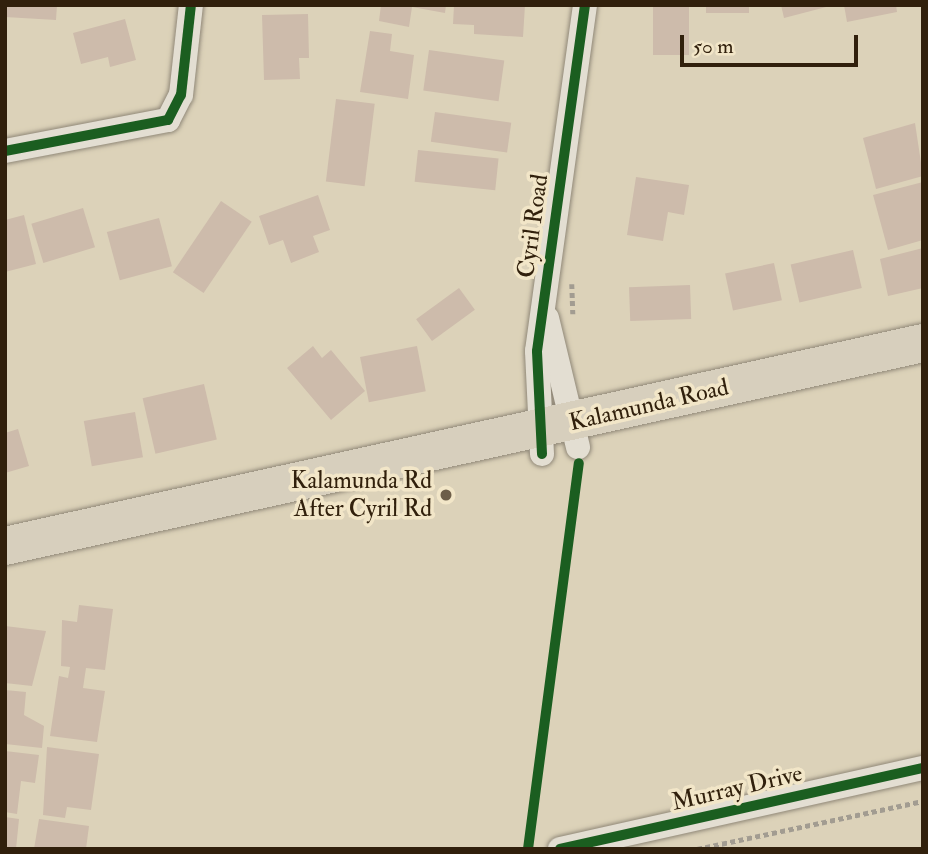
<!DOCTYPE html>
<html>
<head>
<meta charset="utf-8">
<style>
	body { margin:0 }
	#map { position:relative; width:928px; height:854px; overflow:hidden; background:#dcd2b9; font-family:"IM FELL Double Pica",serif }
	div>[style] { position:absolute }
	.building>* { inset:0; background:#cdbbab; transform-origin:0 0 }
	.path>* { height:4.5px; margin-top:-2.25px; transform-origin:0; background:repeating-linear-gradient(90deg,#a29c91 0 5px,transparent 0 8.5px) }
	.roads { filter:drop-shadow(0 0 2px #908878) drop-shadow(0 0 2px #908878) }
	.street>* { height:24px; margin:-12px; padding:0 12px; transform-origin:12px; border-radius:12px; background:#e3ded2 }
	.primary>* { height:38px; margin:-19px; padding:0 19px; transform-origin:19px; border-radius:19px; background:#d7cfbd }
	.cycleway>* { height:10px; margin:-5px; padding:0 5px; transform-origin:5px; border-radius:5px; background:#1b5e20 }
	.dots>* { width:19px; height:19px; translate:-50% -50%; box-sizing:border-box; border:4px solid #f2e6c8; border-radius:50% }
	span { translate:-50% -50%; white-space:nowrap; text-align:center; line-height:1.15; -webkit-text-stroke:7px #f2e6c8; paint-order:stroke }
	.street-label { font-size:24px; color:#31200c }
	.poi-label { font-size:24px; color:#31200c }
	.right { translate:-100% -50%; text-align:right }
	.frame { position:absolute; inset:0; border:7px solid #31200c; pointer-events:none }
	.scale { position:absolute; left:680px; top:35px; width:178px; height:32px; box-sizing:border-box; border:4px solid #31200c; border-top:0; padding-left:9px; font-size:21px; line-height:24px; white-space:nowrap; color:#31200c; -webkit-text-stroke:5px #f2e6c8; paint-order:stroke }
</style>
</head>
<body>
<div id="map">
	<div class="building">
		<div style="clip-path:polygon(5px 5px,57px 5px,56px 20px,5px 17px)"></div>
		<div style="clip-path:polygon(381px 5px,446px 5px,445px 13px,412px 7px,409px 27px,379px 21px)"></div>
		<div style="clip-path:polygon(454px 5px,525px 5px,523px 37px,474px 34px,474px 25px,453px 24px)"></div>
		<div style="left:653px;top:5px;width:36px;height:50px"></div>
		<div style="left:706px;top:5px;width:43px;height:8px"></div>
		<div style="clip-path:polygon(781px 5px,830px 5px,830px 6px,784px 18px)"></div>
		<div style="clip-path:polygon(844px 5px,896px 5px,897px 12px,847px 22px)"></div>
		<div style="clip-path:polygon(308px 14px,309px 58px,299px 58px,300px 79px,264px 80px,262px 15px)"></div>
		<div style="clip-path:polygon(125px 19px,136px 60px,110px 67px,108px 57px,81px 64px,73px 33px)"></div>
		<div style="clip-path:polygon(370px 31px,392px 34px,390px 51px,414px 55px,408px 99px,360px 92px)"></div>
		<div style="left:429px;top:50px;width:76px;height:41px;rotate:8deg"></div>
		<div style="left:336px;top:99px;width:39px;height:83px;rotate:7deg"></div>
		<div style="left:435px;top:112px;width:77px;height:30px;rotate:8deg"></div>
		<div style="clip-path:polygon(915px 123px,923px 176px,876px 189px,863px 138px)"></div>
		<div style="left:418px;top:150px;width:81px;height:32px;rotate:6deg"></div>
		<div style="clip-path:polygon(636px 177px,689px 185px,684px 215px,668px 212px,663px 241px,627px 235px)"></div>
		<div style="clip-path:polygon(923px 182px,923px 240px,888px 250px,873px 195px)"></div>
		<div style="clip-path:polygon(318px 195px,330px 230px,313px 236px,319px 252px,291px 263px,283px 240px,269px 245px,259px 216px)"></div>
		<div style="left:221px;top:201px;width:37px;height:86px;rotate:34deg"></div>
		<div style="left:83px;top:208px;width:41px;height:54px;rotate:73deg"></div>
		<div style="clip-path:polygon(24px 215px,36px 264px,5px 272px,5px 220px)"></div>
		<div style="left:159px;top:218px;width:50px;height:54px;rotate:75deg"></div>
		<div style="clip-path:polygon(923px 248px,923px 288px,888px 296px,880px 259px)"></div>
		<div style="left:853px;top:250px;width:39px;height:64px;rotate:77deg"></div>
		<div style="left:774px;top:263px;width:38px;height:50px;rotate:78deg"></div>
		<div style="left:690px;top:285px;width:34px;height:61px;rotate:88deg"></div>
		<div style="left:459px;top:288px;width:27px;height:53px;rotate:54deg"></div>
		<div style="clip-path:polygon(313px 346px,322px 358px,331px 350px,365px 391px,331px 420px,287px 368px)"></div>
		<div style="left:417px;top:346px;width:46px;height:58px;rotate:79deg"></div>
		<div style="left:204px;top:384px;width:57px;height:63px;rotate:77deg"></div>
		<div style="left:135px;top:412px;width:46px;height:52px;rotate:80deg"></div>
		<div style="clip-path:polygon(18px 429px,29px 466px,5px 473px,5px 433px)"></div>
		<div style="clip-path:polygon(79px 605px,113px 609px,105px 670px,86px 668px,83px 688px,105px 691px,97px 742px,50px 736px,59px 676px,68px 678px,70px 667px,61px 666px,62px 620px,77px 622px)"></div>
		<div style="clip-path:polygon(5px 626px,46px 631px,32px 686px,5px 683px)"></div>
		<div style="clip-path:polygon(5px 690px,26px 692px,24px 715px,44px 726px,42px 748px,5px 744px)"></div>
		<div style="clip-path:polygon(47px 747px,99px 754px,91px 810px,67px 807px,65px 818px,43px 815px)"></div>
		<div style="clip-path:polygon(5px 751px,39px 755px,35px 783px,21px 781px,17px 814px,5px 812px)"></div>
		<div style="clip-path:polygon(5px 817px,19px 819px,16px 849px,5px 849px)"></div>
		<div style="clip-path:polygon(39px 819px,89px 826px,86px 849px,34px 849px)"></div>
	</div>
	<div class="path">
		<div style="left:572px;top:284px;width:30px;rotate:88deg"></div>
		<div style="left:697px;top:849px;width:231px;rotate:-12deg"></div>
	</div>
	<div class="roads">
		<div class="street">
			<div style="left:5px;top:151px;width:166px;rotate:-10.8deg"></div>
			<div style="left:168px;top:120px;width:28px;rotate:-63deg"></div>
			<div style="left:181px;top:95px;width:91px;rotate:-83.7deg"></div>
			<div style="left:547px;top:318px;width:133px;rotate:76.5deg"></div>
			<div style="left:542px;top:454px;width:103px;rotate:-92.8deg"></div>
			<div style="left:537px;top:351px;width:349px;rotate:-82.1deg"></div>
			<div style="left:560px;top:849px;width:372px;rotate:-12.6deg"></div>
		</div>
		<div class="primary">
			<div style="left:5px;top:546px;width:940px;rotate:-12.47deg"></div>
		</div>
	</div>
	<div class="cycleway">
		<div style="left:5px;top:151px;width:166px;rotate:-10.8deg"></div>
		<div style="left:168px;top:120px;width:28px;rotate:-63deg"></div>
		<div style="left:181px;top:95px;width:91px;rotate:-83.7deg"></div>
		<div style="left:542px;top:454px;width:103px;rotate:-92.8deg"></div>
		<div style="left:537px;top:351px;width:349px;rotate:-82.1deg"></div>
		<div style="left:528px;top:849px;width:389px;rotate:-82.5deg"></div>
		<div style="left:560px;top:849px;width:372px;rotate:-12.6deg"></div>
	</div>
	<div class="dots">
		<div style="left:446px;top:495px;background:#6d5e49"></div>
	</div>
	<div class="street-label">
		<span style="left:533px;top:226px;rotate:-82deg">Cyril Road</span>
		<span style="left:649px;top:405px;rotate:-13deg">Kalamunda Road</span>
		<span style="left:737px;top:788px;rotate:-13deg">Murray Drive</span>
	</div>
	<div class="poi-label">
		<span class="right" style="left:432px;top:495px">Kalamunda Rd<br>After Cyril Rd</span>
	</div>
	<div class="frame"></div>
	<div class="scale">50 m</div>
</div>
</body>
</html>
